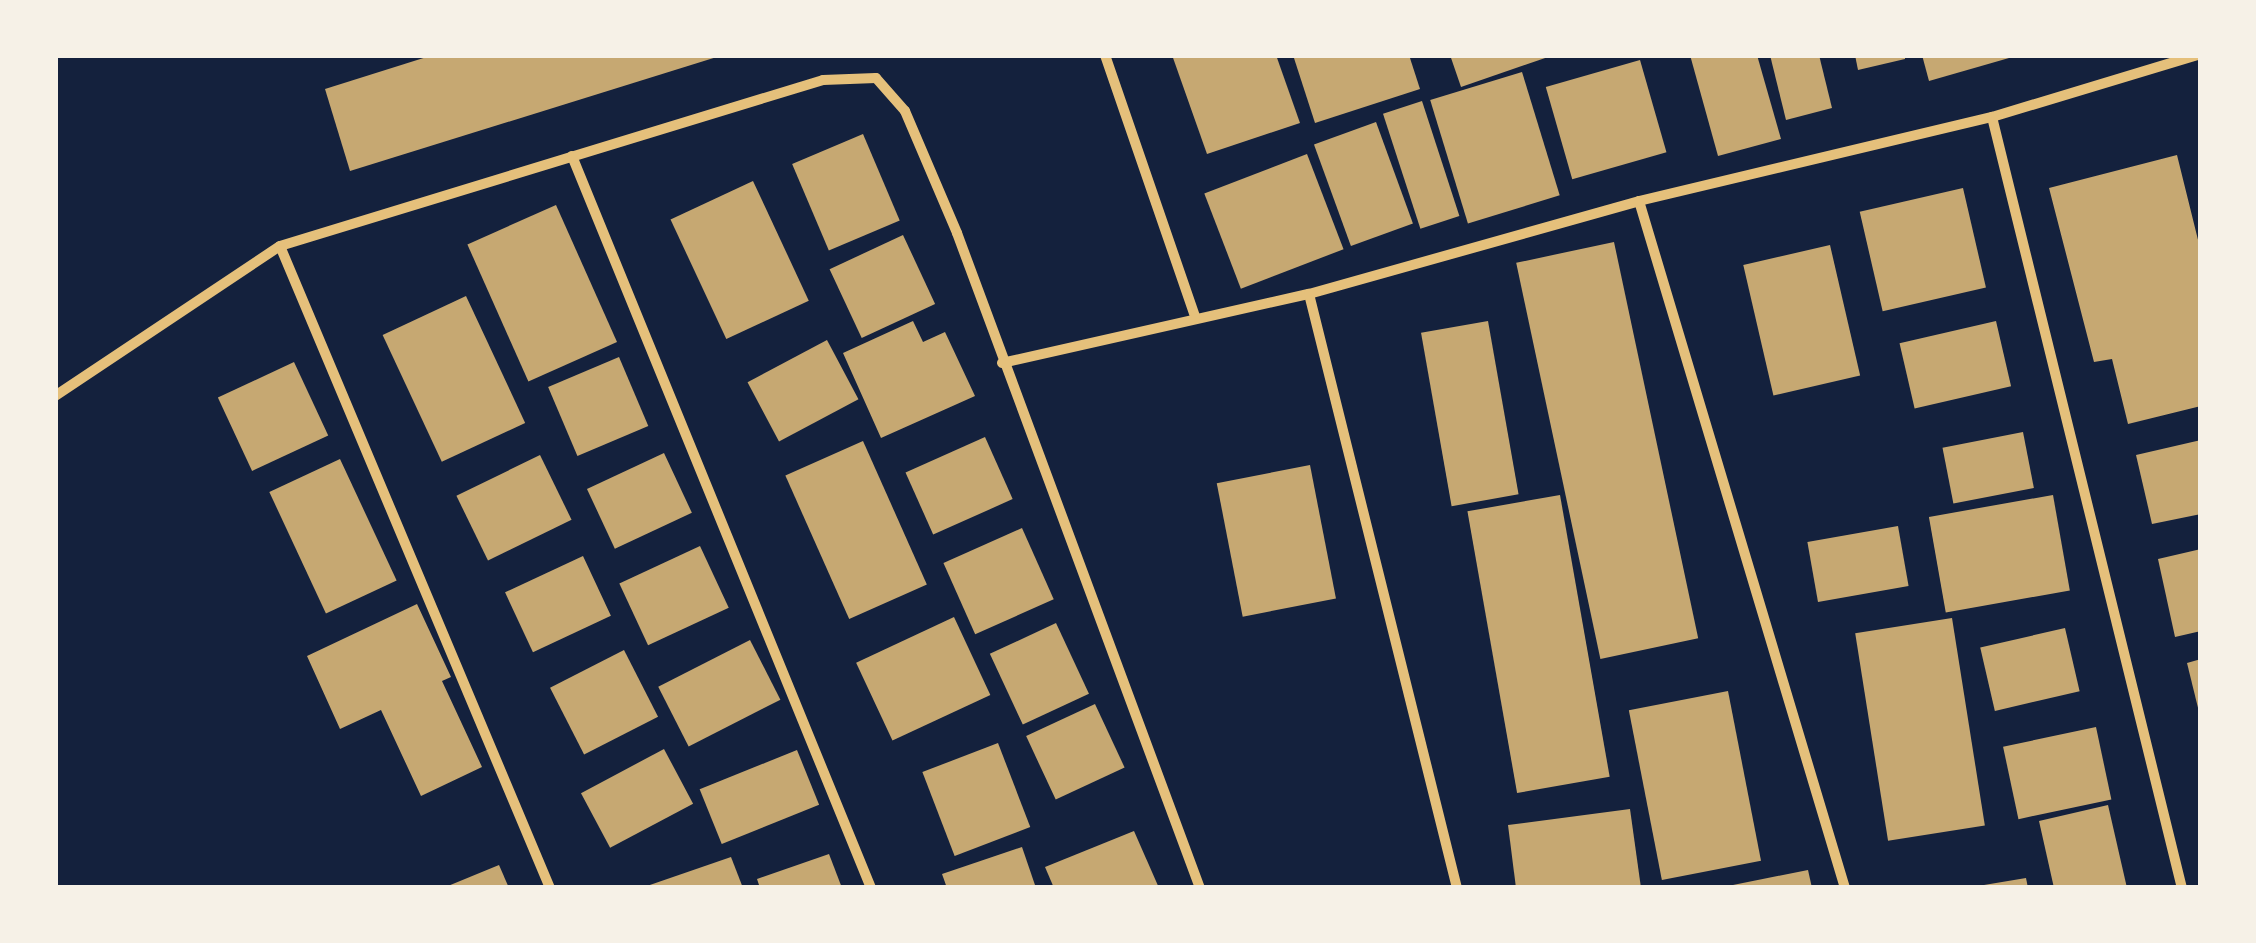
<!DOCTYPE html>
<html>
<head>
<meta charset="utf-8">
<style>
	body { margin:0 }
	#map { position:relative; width:2256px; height:943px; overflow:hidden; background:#14213d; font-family:"Titillium Web",sans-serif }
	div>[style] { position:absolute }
	.building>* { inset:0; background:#c6a872; transform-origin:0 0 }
	.minor>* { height:10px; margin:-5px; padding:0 5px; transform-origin:5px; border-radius:5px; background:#e5c07b }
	span { translate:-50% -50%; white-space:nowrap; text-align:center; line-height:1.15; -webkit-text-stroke:9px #f6f1e7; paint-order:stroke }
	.frame { position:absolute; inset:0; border:58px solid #f6f1e7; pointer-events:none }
</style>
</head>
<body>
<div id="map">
	<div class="building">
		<div style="clip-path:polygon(433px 55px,720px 55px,720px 56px,350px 171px,325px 89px)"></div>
		<div style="clip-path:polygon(1172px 55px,1276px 55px,1300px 123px,1207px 154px)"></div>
		<div style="clip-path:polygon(1293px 55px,1409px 55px,1420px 89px,1315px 123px)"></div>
		<div style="clip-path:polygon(1450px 55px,1551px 55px,1551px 56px,1461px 87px)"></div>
		<div style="clip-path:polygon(1690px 55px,1757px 55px,1781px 139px,1718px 156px)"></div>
		<div style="clip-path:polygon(1770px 55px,1819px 55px,1832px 108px,1786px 120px)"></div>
		<div style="clip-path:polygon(1855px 55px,1905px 55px,1905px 59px,1858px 70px)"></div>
		<div style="clip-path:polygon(1922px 55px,2016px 55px,2016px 56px,1929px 81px)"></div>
		<div style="left:1640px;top:60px;width:96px;height:98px;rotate:74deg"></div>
		<div style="left:1522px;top:72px;width:129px;height:96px;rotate:73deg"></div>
		<div style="left:1422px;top:101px;width:121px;height:41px;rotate:72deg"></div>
		<div style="left:1376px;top:122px;width:108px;height:66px;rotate:70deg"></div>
		<div style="left:863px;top:134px;width:94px;height:77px;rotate:67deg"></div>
		<div style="left:1307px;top:154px;width:102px;height:110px;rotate:69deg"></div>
		<div style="clip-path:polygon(2177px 155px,2201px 252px,2201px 406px,2128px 424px,2112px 359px,2094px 362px,2049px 188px)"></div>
		<div style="left:753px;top:181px;width:132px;height:91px;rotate:65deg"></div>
		<div style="left:1963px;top:188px;width:102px;height:106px;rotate:77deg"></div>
		<div style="left:556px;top:205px;width:150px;height:97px;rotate:66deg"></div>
		<div style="left:903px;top:235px;width:76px;height:81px;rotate:65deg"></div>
		<div style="left:1614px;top:242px;width:405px;height:100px;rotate:78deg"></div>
		<div style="left:1830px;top:245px;width:134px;height:89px;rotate:77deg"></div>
		<div style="left:466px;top:296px;width:140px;height:92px;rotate:65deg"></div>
		<div style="clip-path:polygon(913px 321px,923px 342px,945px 332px,975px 396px,881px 438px,843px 353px)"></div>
		<div style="left:1488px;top:321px;width:176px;height:68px;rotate:80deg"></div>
		<div style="left:1996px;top:321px;width:67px;height:99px;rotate:77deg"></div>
		<div style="left:827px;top:340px;width:67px;height:90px;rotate:62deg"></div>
		<div style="left:619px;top:357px;width:75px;height:77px;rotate:67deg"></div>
		<div style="left:294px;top:362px;width:81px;height:84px;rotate:65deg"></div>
		<div style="left:2023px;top:432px;width:57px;height:82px;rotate:79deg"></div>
		<div style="left:985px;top:437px;width:68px;height:87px;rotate:66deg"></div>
		<div style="clip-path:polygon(2201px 440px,2201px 514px,2152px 524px,2136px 455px)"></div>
		<div style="left:863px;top:441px;width:157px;height:85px;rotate:66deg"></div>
		<div style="left:664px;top:453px;width:66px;height:85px;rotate:65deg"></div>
		<div style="left:540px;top:455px;width:72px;height:93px;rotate:64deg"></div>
		<div style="left:340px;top:459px;width:134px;height:78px;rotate:65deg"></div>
		<div style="left:1310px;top:465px;width:136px;height:95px;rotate:79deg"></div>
		<div style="left:1560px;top:495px;width:286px;height:94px;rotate:80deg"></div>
		<div style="left:2053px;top:495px;width:97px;height:126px;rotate:80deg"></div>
		<div style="left:1898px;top:526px;width:61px;height:92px;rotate:80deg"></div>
		<div style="left:1022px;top:528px;width:78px;height:86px;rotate:66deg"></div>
		<div style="left:700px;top:546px;width:68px;height:89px;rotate:65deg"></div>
		<div style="clip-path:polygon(2201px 549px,2201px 631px,2175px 637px,2158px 559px)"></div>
		<div style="left:583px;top:556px;width:66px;height:86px;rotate:65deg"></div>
		<div style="clip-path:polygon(417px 604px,451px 677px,442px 681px,482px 767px,421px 796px,381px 710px,340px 729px,307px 656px)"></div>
		<div style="left:954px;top:617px;width:86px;height:108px;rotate:65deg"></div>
		<div style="left:1952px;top:618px;width:210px;height:98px;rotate:81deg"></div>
		<div style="left:1056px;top:623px;width:78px;height:73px;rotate:65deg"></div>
		<div style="left:2065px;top:628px;width:65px;height:87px;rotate:77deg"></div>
		<div style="left:750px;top:640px;width:67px;height:103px;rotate:63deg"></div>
		<div style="left:624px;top:650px;width:75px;height:83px;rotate:63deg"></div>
		<div style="clip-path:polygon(2201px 659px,2201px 716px,2200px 716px,2187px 663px)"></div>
		<div style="left:1728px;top:691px;width:173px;height:101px;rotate:79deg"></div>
		<div style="left:1095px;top:704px;width:70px;height:76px;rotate:65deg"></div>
		<div style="left:2096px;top:727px;width:74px;height:95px;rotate:78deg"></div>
		<div style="left:998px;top:743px;width:90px;height:81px;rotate:69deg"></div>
		<div style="left:664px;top:749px;width:62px;height:94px;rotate:62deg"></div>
		<div style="left:797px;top:750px;width:59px;height:105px;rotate:68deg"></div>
		<div style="clip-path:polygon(2108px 805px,2127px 888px,2054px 888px,2039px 821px)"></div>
		<div style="clip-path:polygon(1630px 809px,1641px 888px,1516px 888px,1508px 825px)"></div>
		<div style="clip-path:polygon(1134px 831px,1159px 888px,1054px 888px,1045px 867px)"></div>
		<div style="clip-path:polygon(1022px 847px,1036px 888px,947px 888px,942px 874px)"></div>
		<div style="clip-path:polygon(829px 854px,842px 888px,760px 888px,757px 879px)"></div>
		<div style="clip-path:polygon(731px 857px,743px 888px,644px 888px,644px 887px)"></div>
		<div style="clip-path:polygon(499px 865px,509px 888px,443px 888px)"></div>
		<div style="clip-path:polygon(1808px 870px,1812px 888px,1728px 888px,1728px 886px)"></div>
		<div style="clip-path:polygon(2026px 878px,2028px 888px,1978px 888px,1978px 886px)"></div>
	</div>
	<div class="minor">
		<div style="left:1105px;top:55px;width:277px;rotate:71deg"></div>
		<div style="left:1992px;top:117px;width:794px;rotate:76.16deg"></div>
		<div style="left:572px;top:156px;width:791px;rotate:67.78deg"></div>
		<div style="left:1639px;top:201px;width:717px;rotate:73.31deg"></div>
		<div style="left:280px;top:246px;width:696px;rotate:67.19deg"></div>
		<div style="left:1309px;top:294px;width:612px;rotate:76.01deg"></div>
		<div style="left:1002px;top:363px;width:315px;rotate:-12.7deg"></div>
		<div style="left:1309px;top:294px;width:343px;rotate:-15.7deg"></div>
		<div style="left:1639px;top:201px;width:363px;rotate:-13.4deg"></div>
		<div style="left:1992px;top:117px;width:214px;rotate:-16.8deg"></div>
		<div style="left:55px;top:396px;width:270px;rotate:-33.7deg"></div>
		<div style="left:280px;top:246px;width:568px;rotate:-17deg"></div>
		<div style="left:823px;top:80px;width:53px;rotate:-2.2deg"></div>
		<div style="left:876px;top:78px;width:44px;rotate:48.7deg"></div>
		<div style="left:905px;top:111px;width:133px;rotate:66.9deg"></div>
		<div style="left:957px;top:233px;width:699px;rotate:69.65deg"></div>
	</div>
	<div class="frame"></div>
</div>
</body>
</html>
